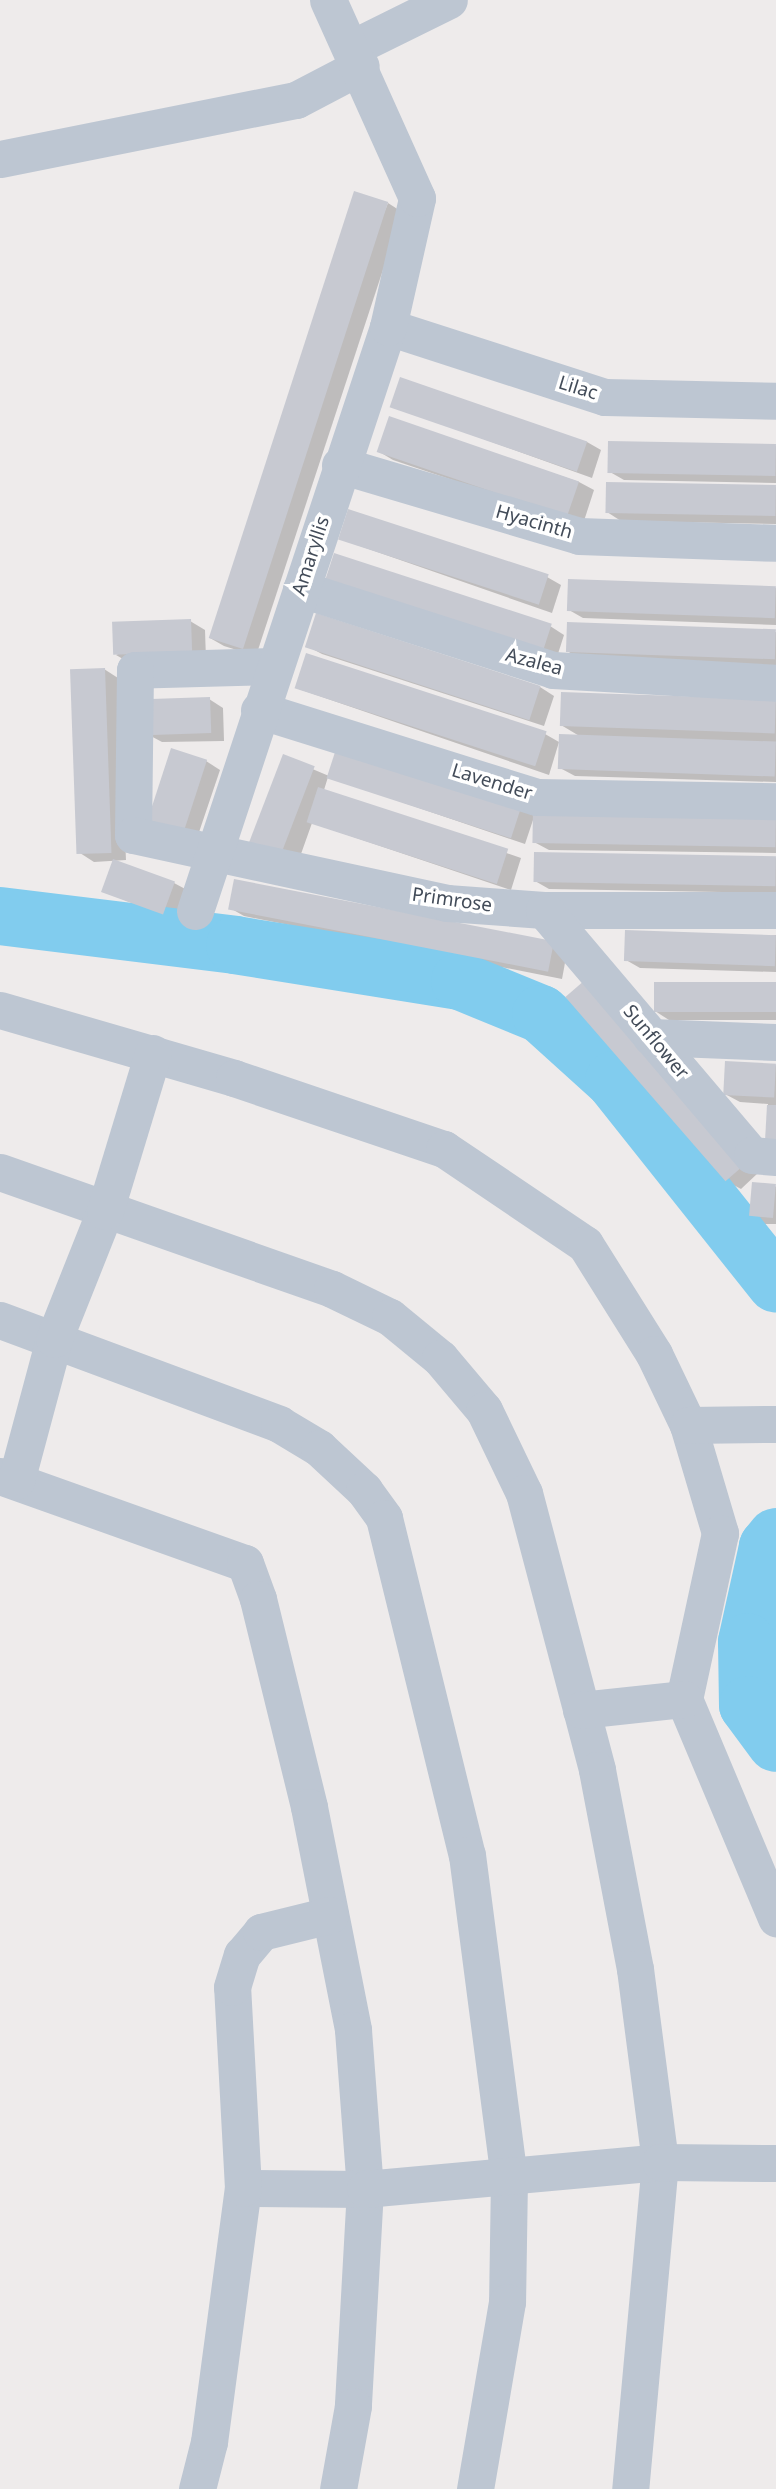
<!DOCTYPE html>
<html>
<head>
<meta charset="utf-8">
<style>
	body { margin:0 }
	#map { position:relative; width:776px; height:2489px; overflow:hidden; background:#eeebeb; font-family:"Noto Sans",sans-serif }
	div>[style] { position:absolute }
	.shadow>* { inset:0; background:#0003 }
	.river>* { height:58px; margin:-29px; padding:0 29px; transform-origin:29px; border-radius:29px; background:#81ccee }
	.building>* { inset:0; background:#c7c9d1; transform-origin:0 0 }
	.minor>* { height:37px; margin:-18.5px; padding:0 18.5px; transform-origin:18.5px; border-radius:18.5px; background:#bdc6d2 }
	span { translate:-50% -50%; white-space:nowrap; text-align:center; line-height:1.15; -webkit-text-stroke:7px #fff; paint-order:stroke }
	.street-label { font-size:19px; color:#434c59 }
</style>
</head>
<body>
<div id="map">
	<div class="shadow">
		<div style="clip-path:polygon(388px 203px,402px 212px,256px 656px,224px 646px,210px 638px)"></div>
		<div style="clip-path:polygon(392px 406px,587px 442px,601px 450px,592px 478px)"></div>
		<div style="clip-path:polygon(390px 418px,579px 482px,594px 490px,583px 524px,393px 460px,378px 451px)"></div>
		<div style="clip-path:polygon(776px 446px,776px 483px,624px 480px,610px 472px)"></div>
		<div style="clip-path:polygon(776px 487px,776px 524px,621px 521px,607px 512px)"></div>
		<div style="clip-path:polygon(340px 539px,547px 577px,561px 585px,552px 613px)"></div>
		<div style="clip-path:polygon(335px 555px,550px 626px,564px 635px,556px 660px)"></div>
		<div style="clip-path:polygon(776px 588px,776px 625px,583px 618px,569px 610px)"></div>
		<div style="clip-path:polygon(318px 615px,540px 687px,554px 696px,544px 726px,322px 654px,307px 646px)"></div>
		<div style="clip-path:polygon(190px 621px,205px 630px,206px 660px,130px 663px,116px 655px)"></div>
		<div style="clip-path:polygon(776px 632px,776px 667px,581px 659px,567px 651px)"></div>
		<div style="clip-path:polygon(104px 669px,118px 678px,126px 860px,94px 862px,80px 853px)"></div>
		<div style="clip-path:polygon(296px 688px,545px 734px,559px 742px,549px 775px)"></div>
		<div style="clip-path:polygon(209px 699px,223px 708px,224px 741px,162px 742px,147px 734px)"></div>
		<div style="clip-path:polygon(776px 700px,776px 782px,575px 776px,560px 768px,581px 737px,561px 725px)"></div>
		<div style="clip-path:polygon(284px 757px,329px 776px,520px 808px,535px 816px,776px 816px,776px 853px,549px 850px,534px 842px,534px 817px,525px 844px,328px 777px,324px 790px,521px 858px,511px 890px,312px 823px,296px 868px,265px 857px)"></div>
		<div style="clip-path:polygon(206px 761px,220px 770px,194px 847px,159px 835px)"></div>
		<div style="clip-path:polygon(776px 858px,776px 893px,549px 889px,535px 881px)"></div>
		<div style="clip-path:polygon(174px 883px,189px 891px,178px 922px,103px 891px)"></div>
		<div style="clip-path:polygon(230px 908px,553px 943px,567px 952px,562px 979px,244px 916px)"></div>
		<div style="clip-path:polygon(776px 935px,776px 972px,640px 968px,626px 960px)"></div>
		<div style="clip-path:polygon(776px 985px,776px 1020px,669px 1020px,655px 1011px)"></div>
		<div style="clip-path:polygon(600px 990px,758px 1173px,741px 1189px,726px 1181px)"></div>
		<div style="clip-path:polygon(776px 1065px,776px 1145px,767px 1140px,768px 1104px,740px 1102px,725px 1094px)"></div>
		<div style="clip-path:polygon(776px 1186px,776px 1224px,765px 1224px,751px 1215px)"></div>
	</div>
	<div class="river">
		<div style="left:0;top:916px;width:237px;rotate:7deg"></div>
		<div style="left:235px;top:945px;width:228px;rotate:9.1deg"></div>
		<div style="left:460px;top:981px;width:87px;rotate:22.2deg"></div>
		<div style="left:541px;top:1014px;width:98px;rotate:42.1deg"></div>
		<div style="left:614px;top:1080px;width:260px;rotate:51.5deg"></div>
		<div style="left:776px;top:1537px;width:13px;rotate:129deg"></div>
		<div style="left:768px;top:1547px;width:97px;rotate:102.5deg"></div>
		<div style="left:747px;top:1642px;width:63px;rotate:89.1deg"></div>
		<div style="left:748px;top:1705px;width:47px;rotate:53.6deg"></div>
	</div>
	<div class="building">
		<div style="left:354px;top:191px;width:36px;height:470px;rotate:18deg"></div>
		<div style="left:400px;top:377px;width:198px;height:32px;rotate:19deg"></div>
		<div style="left:389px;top:416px;width:201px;height:38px;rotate:19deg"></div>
		<div style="left:608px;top:441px;width:168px;height:32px;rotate:1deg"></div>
		<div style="left:606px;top:482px;width:170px;height:31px;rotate:1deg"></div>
		<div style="left:348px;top:509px;width:211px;height:32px;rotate:18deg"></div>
		<div style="left:334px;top:553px;width:229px;height:31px;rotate:18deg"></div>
		<div style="left:568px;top:579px;width:208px;height:32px;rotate:2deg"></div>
		<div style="left:316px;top:613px;width:236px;height:36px;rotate:18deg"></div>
		<div style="left:191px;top:619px;width:33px;height:79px;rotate:88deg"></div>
		<div style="left:567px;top:622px;width:209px;height:30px;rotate:2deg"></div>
		<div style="left:306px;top:653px;width:253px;height:37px;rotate:18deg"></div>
		<div style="left:105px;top:668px;width:185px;height:35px;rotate:88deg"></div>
		<div style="left:561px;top:692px;width:215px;height:34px;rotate:2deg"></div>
		<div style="left:210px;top:697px;width:36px;height:66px;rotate:88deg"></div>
		<div style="left:559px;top:734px;width:217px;height:35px;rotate:2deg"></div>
		<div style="left:337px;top:746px;width:194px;height:34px;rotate:18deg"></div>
		<div style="left:171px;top:748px;width:38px;height:85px;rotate:18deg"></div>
		<div style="left:283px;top:754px;width:34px;height:102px;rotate:21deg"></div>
		<div style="left:318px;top:787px;width:200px;height:37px;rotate:18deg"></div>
		<div style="left:533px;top:810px;width:243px;height:33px;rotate:1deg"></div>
		<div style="left:534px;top:852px;width:242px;height:30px;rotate:1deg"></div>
		<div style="left:113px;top:859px;width:66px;height:35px;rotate:20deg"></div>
		<div style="left:234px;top:879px;width:326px;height:31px;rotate:11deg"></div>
		<div style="left:625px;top:930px;width:151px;height:31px;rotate:2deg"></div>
		<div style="left:585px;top:980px;width:244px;height:26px;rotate:49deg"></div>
		<div style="left:654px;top:982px;width:122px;height:30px"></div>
		<div style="left:725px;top:1061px;width:51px;height:34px;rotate:3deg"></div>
		<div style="clip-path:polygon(767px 1105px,776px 1105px,776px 1141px,765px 1141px)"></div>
		<div style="left:752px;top:1182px;width:24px;height:34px;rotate:5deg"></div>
	</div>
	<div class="minor">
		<div style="left:352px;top:48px;width:108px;rotate:-26.3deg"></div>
		<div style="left:0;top:159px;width:302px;rotate:-11.3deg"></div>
		<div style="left:296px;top:100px;width:73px;rotate:-27.6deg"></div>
		<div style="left:388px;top:327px;width:228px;rotate:17.9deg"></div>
		<div style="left:605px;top:397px;width:171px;rotate:1.3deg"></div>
		<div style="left:340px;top:465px;width:249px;rotate:16.5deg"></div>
		<div style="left:579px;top:536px;width:197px;rotate:2deg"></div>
		<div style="left:301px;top:589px;width:265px;rotate:17.8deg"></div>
		<div style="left:553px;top:670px;width:223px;rotate:3.3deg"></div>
		<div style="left:274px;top:666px;width:139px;rotate:178.4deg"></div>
		<div style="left:135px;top:670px;width:165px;rotate:90.7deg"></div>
		<div style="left:133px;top:835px;width:321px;rotate:12.2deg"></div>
		<div style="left:447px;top:903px;width:97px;rotate:4.1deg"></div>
		<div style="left:544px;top:910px;width:232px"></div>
		<div style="left:259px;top:710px;width:291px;rotate:17.4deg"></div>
		<div style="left:537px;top:797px;width:239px;rotate:1deg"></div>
		<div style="left:544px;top:910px;width:321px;rotate:49.7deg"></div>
		<div style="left:752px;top:1155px;width:24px;rotate:5deg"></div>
		<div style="left:195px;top:911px;width:615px;rotate:-71.71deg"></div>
		<div style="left:388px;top:327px;width:132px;rotate:-77.3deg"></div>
		<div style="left:417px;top:198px;width:217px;rotate:-114.2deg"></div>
		<div style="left:0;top:1010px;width:244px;rotate:16.2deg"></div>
		<div style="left:234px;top:1078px;width:222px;rotate:18.7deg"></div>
		<div style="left:444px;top:1149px;width:170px;rotate:34deg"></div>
		<div style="left:585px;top:1244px;width:130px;rotate:57.9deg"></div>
		<div style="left:654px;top:1354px;width:79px;rotate:64.4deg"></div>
		<div style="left:688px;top:1425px;width:113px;rotate:73.5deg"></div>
		<div style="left:720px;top:1533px;width:170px;rotate:102.2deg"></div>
		<div style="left:684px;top:1699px;width:238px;rotate:67.2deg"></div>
		<div style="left:651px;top:1037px;width:125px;rotate:2.3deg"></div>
		<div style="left:0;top:1172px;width:352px;rotate:19.4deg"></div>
		<div style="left:332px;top:1289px;width:64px;rotate:25.8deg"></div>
		<div style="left:390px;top:1317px;width:65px;rotate:39.4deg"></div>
		<div style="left:440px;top:1358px;width:68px;rotate:49.8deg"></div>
		<div style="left:484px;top:1410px;width:92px;rotate:64.3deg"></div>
		<div style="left:524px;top:1493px;width:286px;rotate:75.2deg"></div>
		<div style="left:597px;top:1770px;width:203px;rotate:79.2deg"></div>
		<div style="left:635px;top:1969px;width:195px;rotate:82.6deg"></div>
		<div style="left:660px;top:2162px;width:328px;rotate:95.2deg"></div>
		<div style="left:0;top:1320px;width:298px;rotate:20.4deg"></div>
		<div style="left:279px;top:1424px;width:47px;rotate:31deg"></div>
		<div style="left:319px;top:1448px;width:62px;rotate:43deg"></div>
		<div style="left:364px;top:1490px;width:34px;rotate:54deg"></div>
		<div style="left:384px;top:1518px;width:347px;rotate:76.2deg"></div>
		<div style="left:467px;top:1855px;width:326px;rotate:82.6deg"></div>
		<div style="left:509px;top:2178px;width:124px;rotate:90.9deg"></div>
		<div style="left:507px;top:2302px;width:190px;rotate:99.7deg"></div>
		<div style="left:688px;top:1425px;width:88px;rotate:-0.7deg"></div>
		<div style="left:0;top:1476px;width:260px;rotate:19.6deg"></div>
		<div style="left:245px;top:1563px;width:38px;rotate:70deg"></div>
		<div style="left:258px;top:1599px;width:214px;rotate:76.2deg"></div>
		<div style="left:309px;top:1807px;width:227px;rotate:78.8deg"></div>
		<div style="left:353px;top:2030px;width:159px;rotate:85.7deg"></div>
		<div style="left:365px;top:2189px;width:217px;rotate:93.2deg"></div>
		<div style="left:353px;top:2406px;width:84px;rotate:100.2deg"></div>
		<div style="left:16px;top:1481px;width:147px;rotate:-75deg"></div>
		<div style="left:54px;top:1339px;width:138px;rotate:-68.3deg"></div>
		<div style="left:105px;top:1211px;width:165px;rotate:-73.1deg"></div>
		<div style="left:581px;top:1710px;width:104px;rotate:-6.1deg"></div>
		<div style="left:243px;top:2188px;width:122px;rotate:0.5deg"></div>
		<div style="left:365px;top:2189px;width:296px;rotate:-5.2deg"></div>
		<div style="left:660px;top:2162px;width:116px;rotate:0.5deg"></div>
		<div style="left:197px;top:2489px;width:49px;rotate:-75.7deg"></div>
		<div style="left:209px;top:2442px;width:256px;rotate:-82.4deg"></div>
		<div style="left:243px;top:2188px;width:201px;rotate:-93.1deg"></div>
		<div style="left:232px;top:1987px;width:34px;rotate:-73deg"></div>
		<div style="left:242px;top:1955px;width:30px;rotate:-50deg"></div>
		<div style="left:261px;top:1932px;width:71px;rotate:-13.8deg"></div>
	</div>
	<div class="street-label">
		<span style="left:578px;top:388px;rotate:17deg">Lilac</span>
		<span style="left:534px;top:522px;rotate:16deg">Hyacinth</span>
		<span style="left:311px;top:556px;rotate:-72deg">Amaryllis</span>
		<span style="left:534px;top:662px;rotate:15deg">Azalea</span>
		<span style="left:492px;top:782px;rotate:17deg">Lavender</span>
		<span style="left:452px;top:900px;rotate:8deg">Primrose</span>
		<span style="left:656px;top:1042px;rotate:50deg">Sunflower</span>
	</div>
</div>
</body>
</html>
